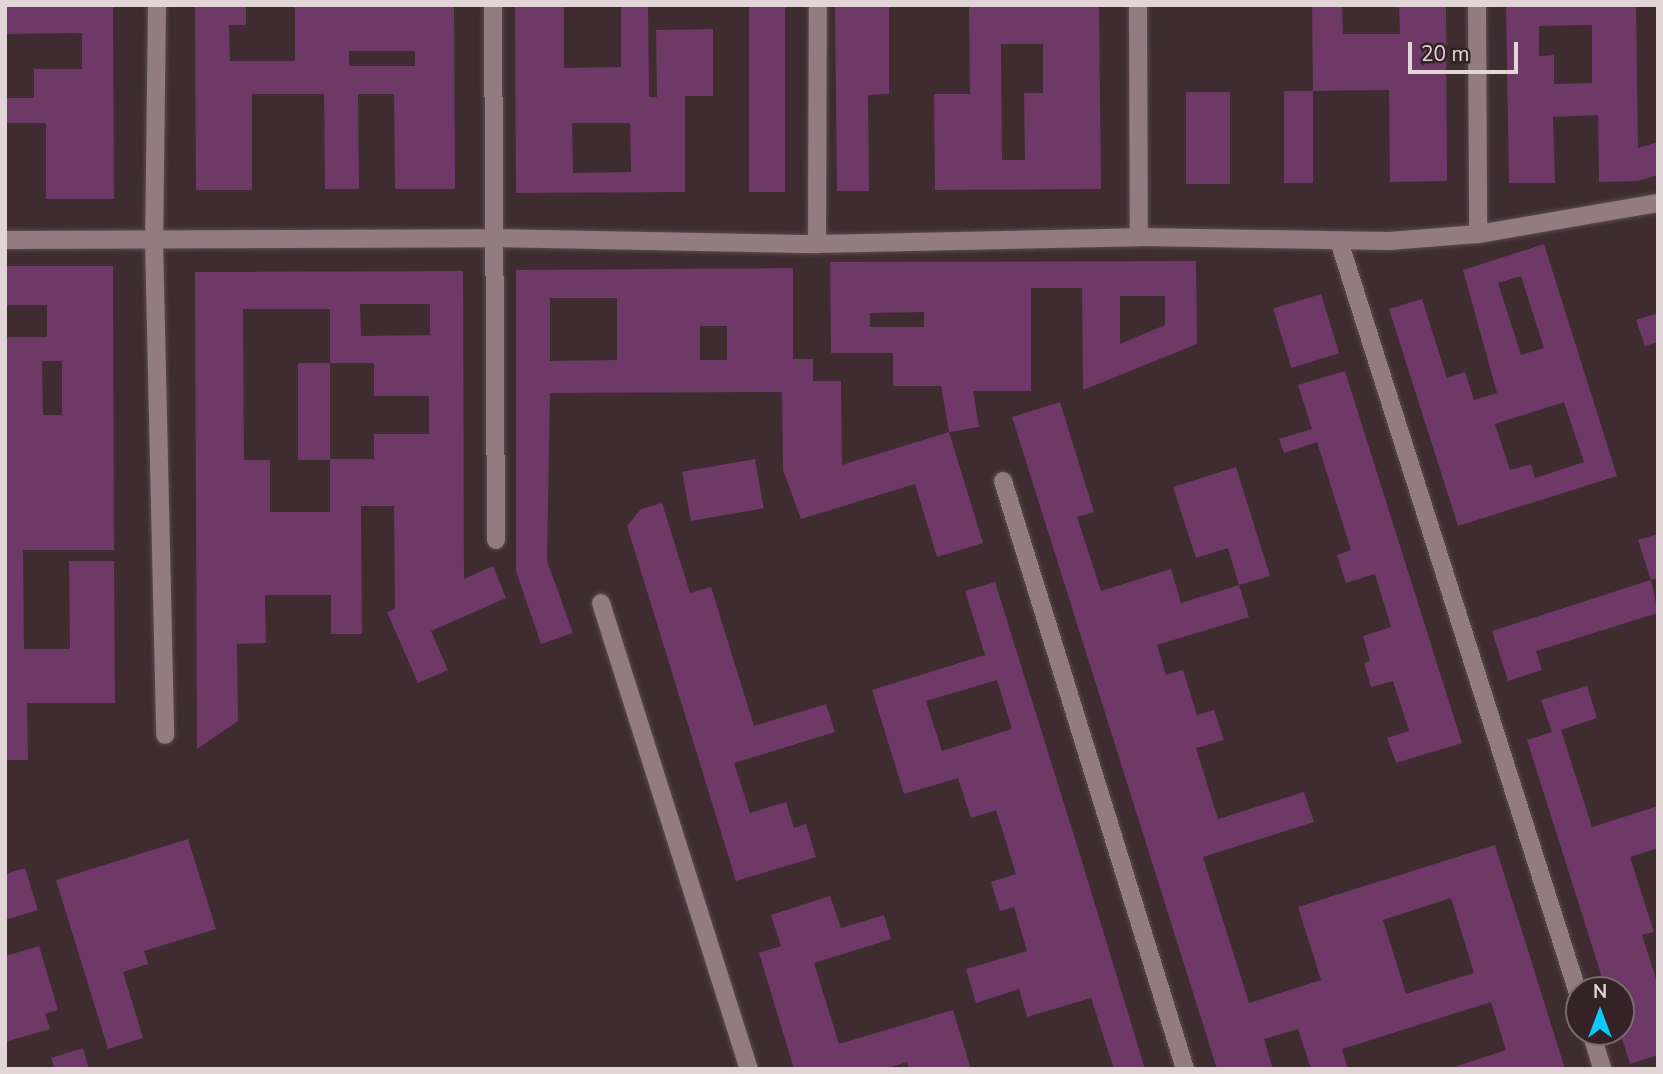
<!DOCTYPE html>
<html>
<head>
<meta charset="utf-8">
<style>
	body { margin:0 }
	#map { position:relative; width:1663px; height:1074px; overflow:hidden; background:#3e2c31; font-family:"Nunito Sans",sans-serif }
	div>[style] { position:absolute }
	.building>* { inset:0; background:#6e3867; transform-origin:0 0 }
	.roads { filter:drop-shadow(0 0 2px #5a4a4e) drop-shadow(0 0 2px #5a4a4e) }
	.minor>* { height:18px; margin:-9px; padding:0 9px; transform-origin:9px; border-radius:9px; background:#927b81 }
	span { translate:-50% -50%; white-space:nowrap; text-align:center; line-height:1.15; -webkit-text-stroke:5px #342227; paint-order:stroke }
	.frame { position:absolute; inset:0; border:7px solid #e1d5d8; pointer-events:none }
	.north { position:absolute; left:1565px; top:976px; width:70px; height:70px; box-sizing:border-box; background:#342227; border:2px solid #796a6e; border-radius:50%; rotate:0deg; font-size:19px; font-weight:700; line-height:28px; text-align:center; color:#e1d5d8 }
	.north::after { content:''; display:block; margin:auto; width:24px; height:32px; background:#0ecafa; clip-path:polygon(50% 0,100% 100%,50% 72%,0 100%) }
	.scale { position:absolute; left:1408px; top:42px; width:110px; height:32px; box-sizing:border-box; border:4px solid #e1d5d8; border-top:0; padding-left:9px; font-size:21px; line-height:24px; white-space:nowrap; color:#e1d5d8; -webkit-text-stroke:5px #342227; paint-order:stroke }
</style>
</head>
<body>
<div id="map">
	<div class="building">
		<div style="clip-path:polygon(5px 5px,113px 5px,114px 199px,46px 199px,46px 123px,5px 123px,5px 98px,34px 98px,34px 69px,82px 69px,82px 33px,5px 34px)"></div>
		<div style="clip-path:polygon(evenodd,195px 5px,246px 5px,246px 25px,229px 25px,230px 61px,295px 61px,295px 5px,454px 5px,455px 189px,395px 189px,394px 94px,358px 94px,359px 189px,325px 189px,324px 94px,252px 94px,252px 190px,196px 190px,195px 5px,349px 51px,415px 51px,415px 66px,349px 66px,349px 51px)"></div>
		<div style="clip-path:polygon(evenodd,515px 5px,564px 5px,564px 68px,621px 67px,621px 5px,648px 5px,649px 97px,657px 97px,656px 30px,713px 29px,713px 96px,685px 96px,685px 192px,516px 193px,515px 5px,572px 123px,630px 123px,631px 172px,573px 173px,572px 123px)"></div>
		<div style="left:749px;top:5px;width:36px;height:187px"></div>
		<div style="clip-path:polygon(835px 5px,889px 5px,889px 94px,868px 95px,869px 191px,837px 191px)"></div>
		<div style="clip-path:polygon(evenodd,969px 5px,1099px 5px,1101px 189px,935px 190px,934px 94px,970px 94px,969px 5px,1001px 44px,1043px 44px,1043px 93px,1024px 93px,1025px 160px,1002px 160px,1001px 44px)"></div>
		<div style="clip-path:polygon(1312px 5px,1342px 5px,1343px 34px,1400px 34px,1399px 5px,1446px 5px,1447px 181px,1390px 182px,1389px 90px,1313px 91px)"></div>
		<div style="clip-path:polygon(evenodd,1506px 5px,1636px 5px,1638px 148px,1658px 142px,1658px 175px,1638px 181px,1599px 182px,1598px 115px,1553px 117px,1555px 183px,1509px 183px,1506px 5px,1592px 25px,1592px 83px,1554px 84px,1554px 55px,1539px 56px,1539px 26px,1592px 25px)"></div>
		<div style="left:1284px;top:91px;width:29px;height:92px"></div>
		<div style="left:1186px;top:92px;width:44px;height:92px"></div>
		<div style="clip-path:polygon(evenodd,1544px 244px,1617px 476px,1458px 526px,1389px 309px,1422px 299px,1447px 378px,1465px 372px,1474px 400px,1497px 393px,1463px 270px,1544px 244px,1521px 276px,1544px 348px,1521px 355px,1498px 283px,1521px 276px,1544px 244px,1564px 402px,1584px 462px,1535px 478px,1531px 464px,1510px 470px,1495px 424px,1564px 402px)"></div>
		<div style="clip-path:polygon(evenodd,1196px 261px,1197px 344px,1083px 390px,1082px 288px,1031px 288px,1031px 391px,973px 391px,979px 427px,949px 432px,941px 386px,893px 386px,893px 353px,831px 353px,830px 262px,1196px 261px,1120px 296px,1165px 296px,1165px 325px,1120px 344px,1120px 296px,1196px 261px,924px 312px,924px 327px,870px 327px,870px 313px,924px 312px)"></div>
		<div style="clip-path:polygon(evenodd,5px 266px,113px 266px,114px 550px,23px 550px,24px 649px,70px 649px,69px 561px,114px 561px,115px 703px,27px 703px,28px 760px,5px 760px,5px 337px,47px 337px,47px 305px,5px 305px,5px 266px,42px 361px,62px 361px,62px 415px,43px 415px,42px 361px)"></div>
		<div style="clip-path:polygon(evenodd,793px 268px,793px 359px,813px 359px,813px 381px,841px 381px,842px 465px,949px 432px,983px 543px,937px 557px,915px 484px,801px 519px,783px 470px,782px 392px,550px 393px,547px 561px,573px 633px,541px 644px,516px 571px,516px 270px,793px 268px,550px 298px,617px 298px,617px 360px,550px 361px,550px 298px,793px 268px,700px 326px,727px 326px,727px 360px,700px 360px,700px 326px)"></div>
		<div style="clip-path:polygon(evenodd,463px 271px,464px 579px,493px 566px,506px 598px,431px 631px,448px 670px,418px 683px,387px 612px,395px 609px,394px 506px,361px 506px,362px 634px,331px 634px,331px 595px,265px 595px,266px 643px,237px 644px,238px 721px,197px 749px,195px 272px,463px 271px,360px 304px,430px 304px,430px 335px,361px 336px,360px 304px,463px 271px,243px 309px,330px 309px,330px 363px,374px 363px,374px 396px,429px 396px,429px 434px,374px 434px,374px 459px,330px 459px,330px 512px,270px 512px,270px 460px,244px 460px,243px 309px)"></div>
		<div style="left:1321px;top:294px;width:62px;height:50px;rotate:73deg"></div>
		<div style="clip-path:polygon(1658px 313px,1658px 342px,1645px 346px,1636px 320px)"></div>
		<div style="left:298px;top:363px;width:32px;height:97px"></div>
		<div style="clip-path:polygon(1345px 371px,1462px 743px,1396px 763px,1387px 738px,1409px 731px,1393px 681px,1371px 687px,1364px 663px,1370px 661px,1363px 636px,1391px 627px,1375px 574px,1346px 583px,1337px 555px,1351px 550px,1317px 442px,1284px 453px,1279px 439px,1312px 429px,1298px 385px)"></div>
		<div style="clip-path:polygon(evenodd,1060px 402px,1094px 512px,1077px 517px,1101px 591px,1171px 569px,1181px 603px,1239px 585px,1249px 617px,1157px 645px,1166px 675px,1183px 670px,1197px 715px,1214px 710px,1224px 740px,1196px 748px,1218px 819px,1304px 792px,1314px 822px,1203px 857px,1249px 1003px,1321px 980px,1298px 907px,1495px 845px,1565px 1069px,1448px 1069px,1506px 1050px,1491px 1002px,1342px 1049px,1348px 1069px,1311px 1069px,1298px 1029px,1264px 1039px,1273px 1069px,1217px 1069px,1012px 417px,1060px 402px,1451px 898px,1474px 973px,1406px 994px,1383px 920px,1451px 898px)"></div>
		<div style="left:755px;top:459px;width:50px;height:74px;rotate:80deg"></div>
		<div style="clip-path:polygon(1236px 467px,1270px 576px,1239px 585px,1228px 548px,1196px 558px,1173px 487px)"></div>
		<div style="clip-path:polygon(662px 503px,690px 593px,711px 587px,754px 726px,826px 704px,835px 732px,734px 763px,750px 813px,786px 802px,794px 828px,806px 824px,816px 857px,736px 881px,627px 526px,641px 509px)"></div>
		<div style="clip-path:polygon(1658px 534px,1658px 578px,1651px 580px,1638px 540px)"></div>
		<div style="clip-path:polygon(1651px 580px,1658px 613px,1536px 651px,1542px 670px,1508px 681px,1492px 631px)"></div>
		<div style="clip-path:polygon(evenodd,995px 582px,1080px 855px,1145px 1069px,1114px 1069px,1091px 998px,1027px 1017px,1019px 989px,976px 1003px,966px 969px,1027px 951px,1014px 907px,1000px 911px,991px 882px,1016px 874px,996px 810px,971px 818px,958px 778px,904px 794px,872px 690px,985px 655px,965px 591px,995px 582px,997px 680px,1012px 729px,942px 751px,926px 701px,997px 680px)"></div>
		<div style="clip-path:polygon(1587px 686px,1597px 718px,1561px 730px,1592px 827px,1658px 806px,1658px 848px,1630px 857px,1654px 932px,1642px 935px,1658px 985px,1658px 1055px,1630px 1064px,1620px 1032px,1621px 990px,1606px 990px,1527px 740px,1552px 732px,1541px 700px)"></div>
		<div style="clip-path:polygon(188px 839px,216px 929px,144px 951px,148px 964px,123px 972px,143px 1038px,108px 1049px,56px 880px)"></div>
		<div style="clip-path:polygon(25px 868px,38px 910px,5px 920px,5px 874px)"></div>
		<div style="clip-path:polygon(830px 896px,841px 928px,884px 915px,891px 939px,814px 963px,839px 1044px,953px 1010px,971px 1069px,909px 1069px,907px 1062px,885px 1069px,794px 1069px,759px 953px,781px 946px,771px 915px)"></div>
		<div style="clip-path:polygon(39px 946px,58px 1010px,45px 1014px,50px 1029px,5px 1042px,5px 956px)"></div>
		<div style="clip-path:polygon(83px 1048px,89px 1069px,55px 1069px,51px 1058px)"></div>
	</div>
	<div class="roads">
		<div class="minor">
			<div style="left:157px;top:5px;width:236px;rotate:90.7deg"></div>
			<div style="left:154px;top:241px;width:494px;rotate:88.7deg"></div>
			<div style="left:493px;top:5px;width:535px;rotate:89.68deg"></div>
			<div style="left:1138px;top:5px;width:232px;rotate:89.8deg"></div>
			<div style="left:1477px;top:5px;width:229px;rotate:89.7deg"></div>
			<div style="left:5px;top:240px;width:490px;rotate:-0.2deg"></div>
			<div style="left:495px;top:238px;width:322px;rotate:1.1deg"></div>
			<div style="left:817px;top:244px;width:322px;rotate:-1.2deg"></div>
			<div style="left:1139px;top:237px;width:250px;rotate:0.9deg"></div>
			<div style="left:1389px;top:241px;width:89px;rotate:-4.5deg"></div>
			<div style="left:1478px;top:234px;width:183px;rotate:-9.8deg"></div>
			<div style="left:1339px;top:241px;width:792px;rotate:72.37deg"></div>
			<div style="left:817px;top:244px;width:239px;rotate:-89.8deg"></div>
			<div style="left:1003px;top:481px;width:616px;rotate:72.8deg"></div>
			<div style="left:601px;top:603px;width:489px;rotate:72.4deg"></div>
			<div style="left:1591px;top:1032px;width:39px;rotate:73deg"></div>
		</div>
	</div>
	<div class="frame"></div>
	<div class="north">N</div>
	<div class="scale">20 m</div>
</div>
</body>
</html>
